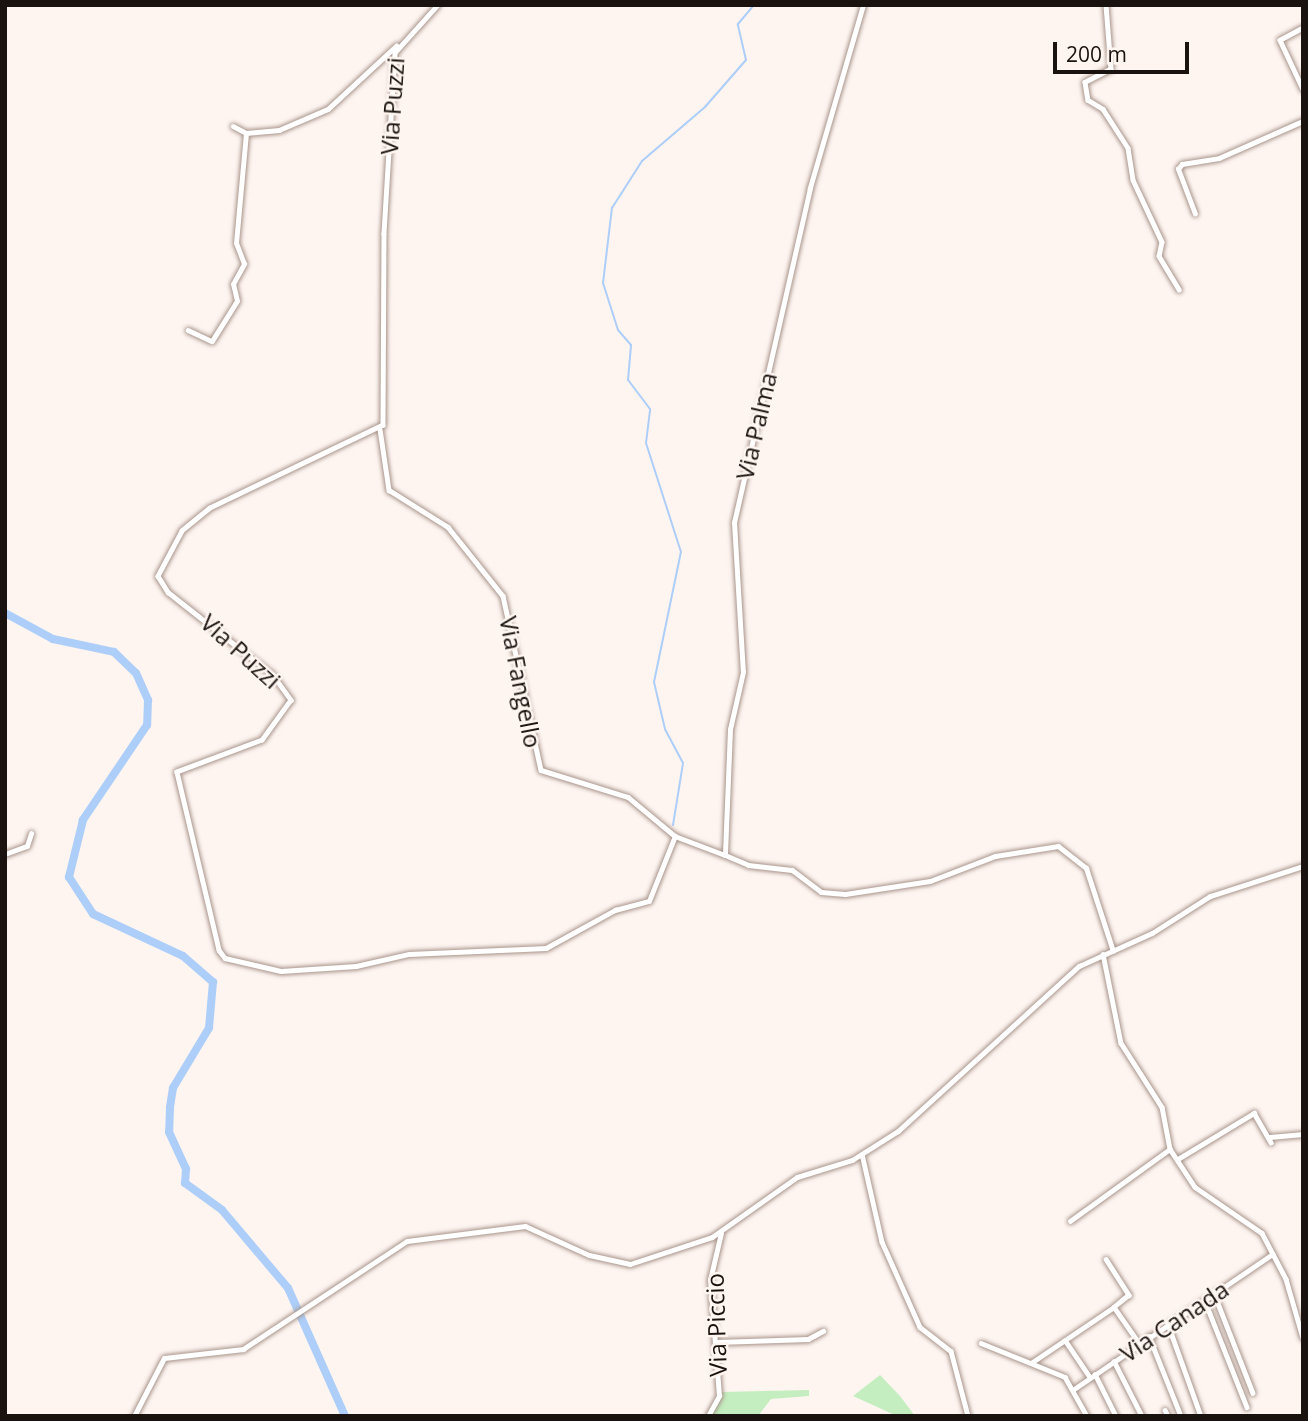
<!DOCTYPE html>
<html>
<head>
<meta charset="utf-8">
<style>
	body { margin:0 }
	#map { position:relative; width:1308px; height:1421px; overflow:hidden; background:#fef5f1; font-family:"Open Sans",sans-serif }
	div>[style] { position:absolute }
	.green>* { inset:0; background:#c4eebf }
	.stream>* { height:2px; margin:-1px; padding:0 1px; transform-origin:1px; border-radius:1px; background:#adcef8 }
	.river>* { height:8px; margin:-4px; padding:0 4px; transform-origin:4px; border-radius:4px; background:#adcef8 }
	.roads { filter:drop-shadow(0 0 2px #a8958b) drop-shadow(0 0 2px #a8958b) }
	.minor>* { height:4.5px; margin:-2.25px; padding:0 2.25px; transform-origin:2.25px; border-radius:2.25px; background:#fff }
	.tertiary>* { height:5px; margin:-2.5px; padding:0 2.5px; transform-origin:2.5px; border-radius:2.5px; background:#fff }
	span { translate:-50% -50%; white-space:nowrap; text-align:center; line-height:1.15; -webkit-text-stroke:5px #fef5f1; paint-order:stroke }
	.street-label { font-size:24px; color:#19120e }
	.frame { position:absolute; inset:0; border:7px solid #19120e; pointer-events:none }
	.scale { position:absolute; left:1053px; top:42px; width:136px; height:32px; box-sizing:border-box; border:4px solid #19120e; border-top:0; padding-left:9px; font-size:21px; line-height:24px; white-space:nowrap; color:#19120e; -webkit-text-stroke:5px #fef5f1; paint-order:stroke }
</style>
</head>
<body>
<div id="map">
	<div class="green">
		<div style="clip-path:polygon(880px 1375px,900px 1396px,915px 1416px,897px 1416px,853px 1396px)"></div>
		<div style="clip-path:polygon(809px 1390px,809px 1396px,771px 1399px,758px 1416px,710px 1416px,722px 1392px)"></div>
	</div>
	<div class="stream">
		<div style="left:673px;top:825px;width:63px;rotate:-80.8deg"></div>
		<div style="left:683px;top:763px;width:38px;rotate:-118deg"></div>
		<div style="left:665px;top:729px;width:48px;rotate:-103.2deg"></div>
		<div style="left:654px;top:682px;width:133px;rotate:-78.3deg"></div>
		<div style="left:681px;top:552px;width:114px;rotate:-107.8deg"></div>
		<div style="left:646px;top:443px;width:34px;rotate:-83deg"></div>
		<div style="left:650px;top:409px;width:36px;rotate:-127deg"></div>
		<div style="left:628px;top:380px;width:35px;rotate:-85deg"></div>
		<div style="left:631px;top:345px;width:20px;rotate:-131deg"></div>
		<div style="left:618px;top:330px;width:49px;rotate:-107.7deg"></div>
		<div style="left:603px;top:283px;width:76px;rotate:-83.2deg"></div>
		<div style="left:612px;top:208px;width:56px;rotate:-57.4deg"></div>
		<div style="left:642px;top:161px;width:83px;rotate:-40.6deg"></div>
		<div style="left:705px;top:107px;width:62px;rotate:-48.9deg"></div>
		<div style="left:746px;top:60px;width:37px;rotate:-103deg"></div>
		<div style="left:738px;top:24px;width:25px;rotate:-50deg"></div>
	</div>
	<div class="river">
		<div style="left:5px;top:613px;width:55px;rotate:28.4deg"></div>
		<div style="left:53px;top:639px;width:62px;rotate:12deg"></div>
		<div style="left:114px;top:652px;width:30px;rotate:44deg"></div>
		<div style="left:136px;top:673px;width:30px;rotate:66deg"></div>
		<div style="left:148px;top:700px;width:25px;rotate:92deg"></div>
		<div style="left:147px;top:725px;width:115px;rotate:124deg"></div>
		<div style="left:83px;top:820px;width:59px;rotate:103.8deg"></div>
		<div style="left:69px;top:877px;width:44px;rotate:57deg"></div>
		<div style="left:93px;top:914px;width:99px;rotate:25deg"></div>
		<div style="left:183px;top:956px;width:40px;rotate:41deg"></div>
		<div style="left:213px;top:982px;width:46px;rotate:95deg"></div>
		<div style="left:209px;top:1028px;width:70px;rotate:121deg"></div>
		<div style="left:173px;top:1088px;width:20px;rotate:99deg"></div>
		<div style="left:170px;top:1108px;width:24px;rotate:92deg"></div>
		<div style="left:169px;top:1132px;width:41px;rotate:65.3deg"></div>
		<div style="left:186px;top:1169px;width:14px;rotate:94deg"></div>
		<div style="left:185px;top:1183px;width:46px;rotate:36.1deg"></div>
		<div style="left:222px;top:1210px;width:102px;rotate:49.8deg"></div>
		<div style="left:288px;top:1288px;width:140px;rotate:66deg"></div>
	</div>
	<div class="roads">
		<div class="minor">
			<div style="left:438px;top:5px;width:64px;rotate:131.9deg"></div>
			<div style="left:395px;top:53px;width:181px;rotate:93.5deg"></div>
			<div style="left:384px;top:234px;width:191px;rotate:90.3deg"></div>
			<div style="left:383px;top:425px;width:192px;rotate:154.4deg"></div>
			<div style="left:210px;top:508px;width:36px;rotate:141deg"></div>
			<div style="left:182px;top:531px;width:51px;rotate:118.1deg"></div>
			<div style="left:158px;top:576px;width:19px;rotate:58deg"></div>
			<div style="left:168px;top:592px;width:134px;rotate:38.3deg"></div>
			<div style="left:273px;top:675px;width:31px;rotate:54deg"></div>
			<div style="left:291px;top:700px;width:49px;rotate:125.9deg"></div>
			<div style="left:262px;top:740px;width:91px;rotate:159.4deg"></div>
			<div style="left:177px;top:772px;width:183px;rotate:76.7deg"></div>
			<div style="left:219px;top:950px;width:10px;rotate:53deg"></div>
			<div style="left:225px;top:958px;width:57px;rotate:13.1deg"></div>
			<div style="left:281px;top:971px;width:75px;rotate:-3.8deg"></div>
			<div style="left:356px;top:966px;width:54px;rotate:-12.8deg"></div>
			<div style="left:409px;top:954px;width:137px;rotate:-2.5deg"></div>
			<div style="left:546px;top:948px;width:79px;rotate:-28.8deg"></div>
			<div style="left:615px;top:910px;width:35px;rotate:-15deg"></div>
			<div style="left:649px;top:901px;width:70px;rotate:-68.2deg"></div>
			<div style="left:1106px;top:5px;width:64px;rotate:85.5deg"></div>
			<div style="left:1111px;top:69px;width:29px;rotate:153deg"></div>
			<div style="left:1085px;top:82px;width:18px;rotate:81deg"></div>
			<div style="left:1088px;top:100px;width:17px;rotate:31deg"></div>
			<div style="left:1103px;top:109px;width:46px;rotate:57.3deg"></div>
			<div style="left:1128px;top:148px;width:32px;rotate:81deg"></div>
			<div style="left:1133px;top:180px;width:68px;rotate:64.9deg"></div>
			<div style="left:1162px;top:242px;width:14px;rotate:102deg"></div>
			<div style="left:1159px;top:256px;width:39px;rotate:59deg"></div>
			<div style="left:1303px;top:28px;width:26px;rotate:152deg"></div>
			<div style="left:1280px;top:40px;width:54px;rotate:64.9deg"></div>
			<div style="left:233px;top:126px;width:15px;rotate:28deg"></div>
			<div style="left:1195px;top:214px;width:48px;rotate:-110.7deg"></div>
			<div style="left:1178px;top:169px;width:6px;rotate:-51deg"></div>
			<div style="left:1182px;top:164px;width:37px;rotate:-9deg"></div>
			<div style="left:1219px;top:158px;width:92px;rotate:-23.8deg"></div>
			<div style="left:188px;top:330px;width:26px;rotate:25deg"></div>
			<div style="left:212px;top:341px;width:47px;rotate:-58deg"></div>
			<div style="left:237px;top:301px;width:17px;rotate:-103deg"></div>
			<div style="left:233px;top:284px;width:23px;rotate:-61deg"></div>
			<div style="left:244px;top:264px;width:22px;rotate:-111deg"></div>
			<div style="left:236px;top:243px;width:110px;rotate:-84.8deg"></div>
			<div style="left:246px;top:133px;width:33px;rotate:-5deg"></div>
			<div style="left:279px;top:130px;width:53px;rotate:-23.2deg"></div>
			<div style="left:328px;top:109px;width:93px;rotate:-42.8deg"></div>
			<div style="left:380px;top:429px;width:62px;rotate:81.6deg"></div>
			<div style="left:389px;top:490px;width:70px;rotate:32.1deg"></div>
			<div style="left:448px;top:527px;width:88px;rotate:51.4deg"></div>
			<div style="left:503px;top:596px;width:178px;rotate:77.7deg"></div>
			<div style="left:541px;top:770px;width:91px;rotate:17.2deg"></div>
			<div style="left:628px;top:797px;width:61px;rotate:39.7deg"></div>
			<div style="left:675px;top:836px;width:53px;rotate:20.8deg"></div>
			<div style="left:5px;top:854px;width:23px;rotate:-20deg"></div>
			<div style="left:27px;top:846px;width:13px;rotate:-72deg"></div>
			<div style="left:1103px;top:954px;width:91px;rotate:78.6deg"></div>
			<div style="left:1121px;top:1043px;width:76px;rotate:57.4deg"></div>
			<div style="left:1162px;top:1107px;width:43px;rotate:79.2deg"></div>
			<div style="left:1170px;top:1149px;width:45px;rotate:56.7deg"></div>
			<div style="left:1195px;top:1187px;width:81px;rotate:34.5deg"></div>
			<div style="left:1262px;top:1233px;width:52px;rotate:62.4deg"></div>
			<div style="left:1286px;top:1279px;width:61px;rotate:73.9deg"></div>
			<div style="left:1270px;top:1137px;width:33px;rotate:-5deg"></div>
			<div style="left:862px;top:1154px;width:90px;rotate:77.2deg"></div>
			<div style="left:882px;top:1242px;width:93px;rotate:65.9deg"></div>
			<div style="left:920px;top:1327px;width:39px;rotate:38deg"></div>
			<div style="left:951px;top:1351px;width:67px;rotate:75.3deg"></div>
			<div style="left:1178px;top:1159px;width:89px;rotate:-31.2deg"></div>
			<div style="left:1254px;top:1113px;width:34px;rotate:60deg"></div>
			<div style="left:1070px;top:1221px;width:123px;rotate:-35.8deg"></div>
			<div style="left:1106px;top:1259px;width:43px;rotate:57.4deg"></div>
			<div style="left:1129px;top:1295px;width:19px;rotate:141deg"></div>
			<div style="left:1214px;top:1293px;width:107px;rotate:68.7deg"></div>
			<div style="left:1205px;top:1301px;width:114px;rotate:68.4deg"></div>
			<div style="left:1168px;top:1324px;width:98px;rotate:70.3deg"></div>
			<div style="left:1149px;top:1336px;width:86px;rotate:68.2deg"></div>
			<div style="left:1065px;top:1340px;width:45px;rotate:56deg"></div>
			<div style="left:717px;top:1342px;width:91px;rotate:-1.9deg"></div>
			<div style="left:808px;top:1339px;width:17px;rotate:-28deg"></div>
			<div style="left:981px;top:1343px;width:91px;rotate:22deg"></div>
			<div style="left:1065px;top:1377px;width:45px;rotate:60.6deg"></div>
			<div style="left:1114px;top:1361px;width:62px;rotate:63deg"></div>
			<div style="left:1031px;top:1363px;width:100px;rotate:-34deg"></div>
			<div style="left:1114px;top:1307px;width:44px;rotate:55.2deg"></div>
			<div style="left:1095px;top:1374px;width:47px;rotate:63.4deg"></div>
			<div style="left:1074px;top:1389px;width:240px;rotate:-34.2deg"></div>
			<div style="left:1165px;top:1410px;width:7px;rotate:63deg"></div>
			<div style="left:708px;top:1416px;width:23px;rotate:-61deg"></div>
			<div style="left:719px;top:1396px;width:116px;rotate:-94.4deg"></div>
			<div style="left:710px;top:1280px;width:48px;rotate:-76.8deg"></div>
		</div>
		<div class="tertiary">
			<div style="left:863px;top:5px;width:191px;rotate:106.2deg"></div>
			<div style="left:810px;top:188px;width:343px;rotate:102.8deg"></div>
			<div style="left:734px;top:522px;width:150px;rotate:86.6deg"></div>
			<div style="left:743px;top:672px;width:58px;rotate:102.8deg"></div>
			<div style="left:730px;top:729px;width:126px;rotate:92.3deg"></div>
			<div style="left:725px;top:855px;width:25px;rotate:23deg"></div>
			<div style="left:748px;top:865px;width:44px;rotate:6.5deg"></div>
			<div style="left:792px;top:870px;width:36px;rotate:37deg"></div>
			<div style="left:821px;top:892px;width:24px;rotate:5deg"></div>
			<div style="left:845px;top:894px;width:86px;rotate:-8.7deg"></div>
			<div style="left:930px;top:881px;width:70px;rotate:-21deg"></div>
			<div style="left:995px;top:856px;width:64px;rotate:-9deg"></div>
			<div style="left:1058px;top:846px;width:36px;rotate:38deg"></div>
			<div style="left:1086px;top:868px;width:87px;rotate:72deg"></div>
			<div style="left:134px;top:1416px;width:65px;rotate:-62.7deg"></div>
			<div style="left:164px;top:1358px;width:80px;rotate:-6.5deg"></div>
			<div style="left:243px;top:1349px;width:196px;rotate:-33.4deg"></div>
			<div style="left:407px;top:1241px;width:119px;rotate:-7.2deg"></div>
			<div style="left:525px;top:1226px;width:70px;rotate:24.4deg"></div>
			<div style="left:589px;top:1255px;width:42px;rotate:12.4deg"></div>
			<div style="left:630px;top:1264px;width:86px;rotate:-18.2deg"></div>
			<div style="left:712px;top:1237px;width:104px;rotate:-35.2deg"></div>
			<div style="left:797px;top:1177px;width:58px;rotate:-17.2deg"></div>
			<div style="left:852px;top:1160px;width:54px;rotate:-32.2deg"></div>
			<div style="left:898px;top:1131px;width:245px;rotate:-42.4deg"></div>
			<div style="left:1079px;top:966px;width:80px;rotate:-24.3deg"></div>
			<div style="left:1152px;top:933px;width:69px;rotate:-32.5deg"></div>
			<div style="left:1210px;top:896px;width:98px;rotate:-17.9deg"></div>
		</div>
	</div>
	<div class="street-label">
		<span style="left:392px;top:106px;rotate:-86deg">Via Puzzi</span>
		<span style="left:756px;top:426px;rotate:-77deg">Via Palma</span>
		<span style="left:241px;top:651px;rotate:42deg">Via Puzzi</span>
		<span style="left:521px;top:682px;rotate:79deg">Via Fangello</span>
		<span style="left:1174px;top:1321px;rotate:-34deg">Via Canada</span>
		<span style="left:716px;top:1325px;rotate:-92deg">Via Piccio</span>
	</div>
	<div class="frame"></div>
	<div class="scale">200 m</div>
</div>
</body>
</html>
